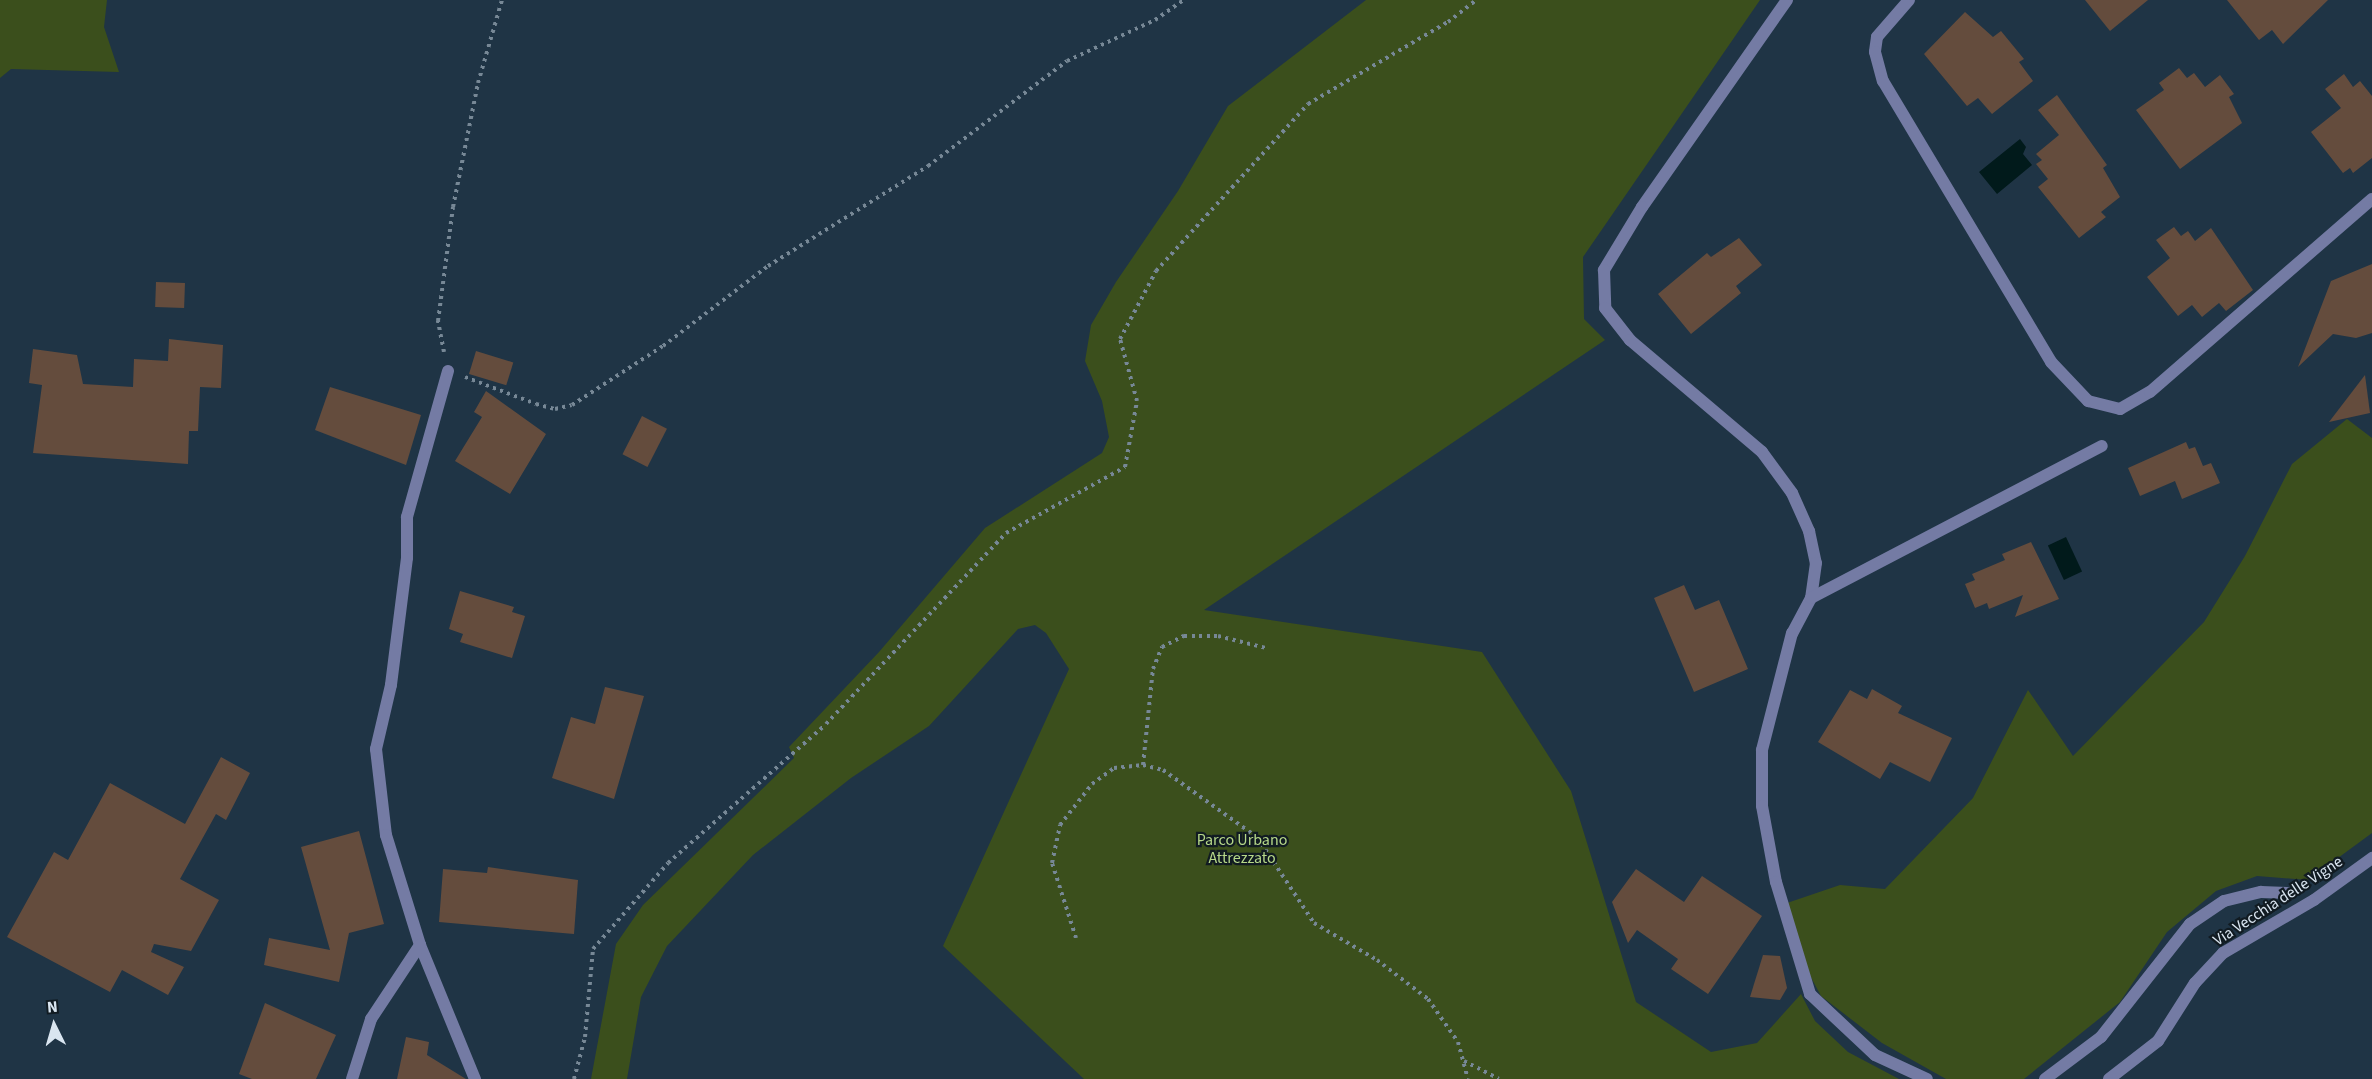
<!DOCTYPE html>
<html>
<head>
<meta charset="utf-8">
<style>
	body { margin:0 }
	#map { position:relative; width:2372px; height:1079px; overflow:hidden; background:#1f3445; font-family:"Source Sans 3",sans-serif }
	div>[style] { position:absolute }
	.green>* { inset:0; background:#3b4f1c }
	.water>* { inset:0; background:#011a1b; transform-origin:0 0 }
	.building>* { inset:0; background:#644c3d; transform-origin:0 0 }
	.path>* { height:4px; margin-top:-2px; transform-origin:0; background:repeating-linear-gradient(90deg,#778896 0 3px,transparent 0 7.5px) }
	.minor>* { height:12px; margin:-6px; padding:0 6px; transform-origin:6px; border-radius:6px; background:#747ba4 }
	span { translate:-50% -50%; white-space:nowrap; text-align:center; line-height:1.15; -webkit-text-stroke:4.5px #111b22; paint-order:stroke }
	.park-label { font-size:16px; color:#b6d889 }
	.street-label { font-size:16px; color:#d9e5f0 }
	.north { position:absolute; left:24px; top:995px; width:60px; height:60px; -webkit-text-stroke:4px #111b22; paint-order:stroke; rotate:355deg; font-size:16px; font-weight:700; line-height:24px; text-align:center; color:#d9e5f0 }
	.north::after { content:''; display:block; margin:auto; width:21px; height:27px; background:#d9e5f0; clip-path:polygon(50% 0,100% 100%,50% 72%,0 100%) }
</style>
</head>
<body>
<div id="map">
	<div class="green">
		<div style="clip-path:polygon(0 0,107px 0,104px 27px,119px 72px,11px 69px,0 78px)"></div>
		<div style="clip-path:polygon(1366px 0,1760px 0,1583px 257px,1584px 319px,1605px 340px,1204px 610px,1482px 652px,1571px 791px,1636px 1002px,1711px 1052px,1757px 1043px,1801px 994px,1815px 1021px,1848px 1052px,1899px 1079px,1084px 1079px,943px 946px,1069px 669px,1046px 633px,1035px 625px,1018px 629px,929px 726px,851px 778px,753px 855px,667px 946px,641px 997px,627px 1079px,591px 1079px,616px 944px,643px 905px,794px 758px,789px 747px,879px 652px,985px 528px,1102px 453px,1109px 437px,1102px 401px,1085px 361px,1091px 325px,1116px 282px,1178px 191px,1228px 106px)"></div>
		<div style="clip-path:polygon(2347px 419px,2372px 438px,2372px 833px,2308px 880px,2257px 876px,2216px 891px,2167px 932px,2120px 1002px,2024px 1079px,1946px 1079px,1882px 1043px,1821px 996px,1807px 970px,1787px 903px,1840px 885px,1885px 889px,1973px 798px,2028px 690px,2073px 756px,2204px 622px,2245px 556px,2292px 464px)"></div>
	</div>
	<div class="water">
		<div style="clip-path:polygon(2020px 139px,2026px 147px,2023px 154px,2032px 165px,1997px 194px,1979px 172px)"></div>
		<div style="left:2066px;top:537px;width:38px;height:20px;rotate:65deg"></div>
	</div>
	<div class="building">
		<div style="clip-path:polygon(2085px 0,2148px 0,2110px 31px)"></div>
		<div style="clip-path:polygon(2227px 0,2328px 0,2283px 44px,2272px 30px,2259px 40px)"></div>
		<div style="clip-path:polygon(1965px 12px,1993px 37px,2001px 31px,2024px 59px,2019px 62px,2033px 81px,1992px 114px,1978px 98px,1967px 106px,1924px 54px)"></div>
		<div style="clip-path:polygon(2179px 68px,2187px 78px,2194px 73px,2205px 87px,2220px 75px,2234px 94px,2229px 97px,2242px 123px,2180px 169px,2136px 110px,2164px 90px,2159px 83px)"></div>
		<div style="clip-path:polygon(2344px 74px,2353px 87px,2360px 81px,2372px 96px,2372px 158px,2353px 173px,2350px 168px,2343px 173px,2311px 132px,2341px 108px,2325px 89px)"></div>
		<div style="clip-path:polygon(2057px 95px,2107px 165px,2103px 168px,2120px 197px,2101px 212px,2106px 217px,2079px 238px,2038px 187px,2048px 179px,2036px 164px,2042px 160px,2036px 154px,2059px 135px,2038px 110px)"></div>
		<div style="clip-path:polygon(2174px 227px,2181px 236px,2188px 231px,2195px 241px,2211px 228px,2253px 290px,2226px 311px,2219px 303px,2202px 317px,2192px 305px,2178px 316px,2147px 277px,2170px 258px,2156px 240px)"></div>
		<div style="clip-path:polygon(1739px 238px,1762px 265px,1736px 286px,1741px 293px,1691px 334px,1658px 294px,1707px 253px,1711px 257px)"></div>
		<div style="clip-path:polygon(2372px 264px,2372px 333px,2356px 338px,2333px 334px,2298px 367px,2331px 281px)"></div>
		<div style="left:156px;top:282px;width:29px;height:25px;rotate:2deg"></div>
		<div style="clip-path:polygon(169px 339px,223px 345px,221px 388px,200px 387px,198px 431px,189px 431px,188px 464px,33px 453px,42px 385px,29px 383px,33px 349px,77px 355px,83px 384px,133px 387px,134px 359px,168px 361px)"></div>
		<div style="left:476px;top:351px;width:39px;height:24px;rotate:17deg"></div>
		<div style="clip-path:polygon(2365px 375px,2370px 413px,2329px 422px)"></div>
		<div style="clip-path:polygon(330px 387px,421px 415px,406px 465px,315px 430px)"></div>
		<div style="clip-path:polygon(486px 391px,546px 434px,510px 494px,455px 461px,482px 417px,474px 412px)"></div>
		<div style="left:642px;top:416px;width:28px;height:43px;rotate:27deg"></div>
		<div style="clip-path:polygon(2186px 442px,2189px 449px,2195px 447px,2203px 466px,2211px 463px,2220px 483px,2182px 499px,2175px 481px,2140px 496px,2128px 468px)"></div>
		<div style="clip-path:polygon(2031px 542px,2059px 599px,2015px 617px,2023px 595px,1989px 609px,1987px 603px,1975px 608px,1965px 584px,1975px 580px,1972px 574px,2005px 560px,2002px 554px)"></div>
		<div style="clip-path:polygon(1684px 585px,1695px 610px,1719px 600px,1748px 669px,1694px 692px,1654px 598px)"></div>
		<div style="clip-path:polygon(460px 591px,514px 607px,512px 612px,525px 616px,512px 658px,460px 642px,463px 634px,449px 629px)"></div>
		<div style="clip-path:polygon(605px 687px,644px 696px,614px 799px,552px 778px,571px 717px,595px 724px)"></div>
		<div style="clip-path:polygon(1872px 689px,1902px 706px,1898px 713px,1952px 738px,1930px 782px,1890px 762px,1880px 779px,1818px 742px,1850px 690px,1867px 699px)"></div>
		<div style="clip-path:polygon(221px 757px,250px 773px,226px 820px,216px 814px,180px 879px,219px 900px,191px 951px,154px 944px,151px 952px,184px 967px,168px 995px,122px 970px,110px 992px,7px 937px,54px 852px,68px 860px,110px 783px,185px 824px)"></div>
		<div style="clip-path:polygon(359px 831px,384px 924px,349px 933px,339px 982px,264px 965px,269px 938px,330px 950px,301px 847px)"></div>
		<div style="clip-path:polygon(488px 867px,578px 880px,574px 934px,439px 922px,443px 869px,487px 873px)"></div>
		<div style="clip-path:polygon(1636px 869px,1684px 902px,1702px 876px,1762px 916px,1708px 994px,1671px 969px,1678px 959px,1637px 930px,1628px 943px,1612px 902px)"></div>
		<div style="clip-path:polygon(1763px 955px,1780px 956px,1787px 988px,1780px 1000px,1750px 997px)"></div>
		<div style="clip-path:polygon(265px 1003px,336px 1035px,316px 1079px,252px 1079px,239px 1074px)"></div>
		<div style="clip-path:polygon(406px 1037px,429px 1042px,427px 1055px,466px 1079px,397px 1079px)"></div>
	</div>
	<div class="path">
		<div style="left:444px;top:352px;width:32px;rotate:-101deg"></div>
		<div style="left:438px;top:321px;width:115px;rotate:-82.5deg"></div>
		<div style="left:453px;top:207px;width:126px;rotate:-78.6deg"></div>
		<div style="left:478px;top:83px;width:86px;rotate:-73.9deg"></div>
		<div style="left:465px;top:377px;width:76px;rotate:20.8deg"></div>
		<div style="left:536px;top:404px;width:20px;rotate:15deg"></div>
		<div style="left:555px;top:409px;width:17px;rotate:-13deg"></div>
		<div style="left:572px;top:405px;width:108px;rotate:-33deg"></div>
		<div style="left:663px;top:346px;width:132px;rotate:-37.3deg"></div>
		<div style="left:768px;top:266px;width:189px;rotate:-32deg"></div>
		<div style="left:928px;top:166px;width:174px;rotate:-37.1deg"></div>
		<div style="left:1067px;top:61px;width:97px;rotate:-25deg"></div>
		<div style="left:1155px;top:20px;width:35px;rotate:-35deg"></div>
		<div style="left:1143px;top:765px;width:97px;rotate:-84.1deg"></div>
		<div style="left:1153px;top:669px;width:24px;rotate:-68deg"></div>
		<div style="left:1162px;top:647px;width:25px;rotate:-27deg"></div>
		<div style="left:1184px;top:636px;width:34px"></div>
		<div style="left:1218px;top:636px;width:49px;rotate:14deg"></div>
		<div style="left:1076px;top:938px;width:79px;rotate:-107.7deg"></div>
		<div style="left:1052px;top:863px;width:39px;rotate:-78deg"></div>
		<div style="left:1060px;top:825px;width:52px;rotate:-52deg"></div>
		<div style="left:1092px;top:784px;width:27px;rotate:-36deg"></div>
		<div style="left:1114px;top:768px;width:29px;rotate:-6deg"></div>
		<div style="left:1143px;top:765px;width:21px;rotate:14deg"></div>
		<div style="left:1163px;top:770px;width:115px;rotate:35.5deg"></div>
		<div style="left:1257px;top:837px;width:103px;rotate:56.5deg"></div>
		<div style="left:1314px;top:923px;width:73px;rotate:30.4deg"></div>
		<div style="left:1377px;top:960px;width:64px;rotate:37.4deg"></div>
		<div style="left:1428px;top:999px;width:52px;rotate:55.1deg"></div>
		<div style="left:1458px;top:1042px;width:38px;rotate:75deg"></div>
		<div style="left:1464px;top:1061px;width:39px;rotate:27deg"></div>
		<div style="left:574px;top:1079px;width:43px;rotate:-75.3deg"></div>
		<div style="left:585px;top:1037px;width:88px;rotate:-84.8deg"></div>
		<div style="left:593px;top:949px;width:114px;rotate:-48.9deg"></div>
		<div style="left:668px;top:863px;width:210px;rotate:-41.3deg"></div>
		<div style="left:826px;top:724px;width:262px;rotate:-46.7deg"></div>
		<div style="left:1006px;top:533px;width:136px;rotate:-29deg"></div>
		<div style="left:1125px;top:467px;width:67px;rotate:-79.7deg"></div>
		<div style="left:1137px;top:401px;width:64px;rotate:-105.3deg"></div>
		<div style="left:1120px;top:339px;width:77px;rotate:-62.1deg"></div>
		<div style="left:1156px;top:271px;width:226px;rotate:-47.7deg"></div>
		<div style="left:1308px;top:104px;width:162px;rotate:-30.4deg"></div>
		<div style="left:1448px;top:22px;width:36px;rotate:-38deg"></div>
	</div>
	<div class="minor">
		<div style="left:1787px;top:0;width:253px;rotate:125deg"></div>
		<div style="left:1642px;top:207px;width:74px;rotate:121.1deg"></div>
		<div style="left:1604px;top:270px;width:38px;rotate:88deg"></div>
		<div style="left:1605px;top:308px;width:41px;rotate:52deg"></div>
		<div style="left:1630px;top:340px;width:173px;rotate:40.3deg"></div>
		<div style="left:1762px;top:452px;width:51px;rotate:53.8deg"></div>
		<div style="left:1792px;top:493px;width:42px;rotate:65.9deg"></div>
		<div style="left:1809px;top:531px;width:33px;rotate:78deg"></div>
		<div style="left:1816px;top:563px;width:35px;rotate:98deg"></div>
		<div style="left:1811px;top:598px;width:40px;rotate:118deg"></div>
		<div style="left:1792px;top:633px;width:121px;rotate:104.4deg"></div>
		<div style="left:1762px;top:750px;width:56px;rotate:90deg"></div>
		<div style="left:1762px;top:806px;width:77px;rotate:79.6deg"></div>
		<div style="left:1776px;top:882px;width:117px;rotate:73.1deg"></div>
		<div style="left:1810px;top:994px;width:89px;rotate:43.2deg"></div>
		<div style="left:1875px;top:1055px;width:57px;rotate:24.8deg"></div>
		<div style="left:1909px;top:0;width:49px;rotate:130.9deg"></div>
		<div style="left:1877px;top:37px;width:15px;rotate:98deg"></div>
		<div style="left:1875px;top:52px;width:30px;rotate:75deg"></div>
		<div style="left:1883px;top:81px;width:327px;rotate:59.1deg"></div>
		<div style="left:2051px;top:362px;width:54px;rotate:46.5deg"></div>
		<div style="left:2088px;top:401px;width:33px;rotate:14deg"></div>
		<div style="left:2120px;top:409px;width:34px;rotate:-30deg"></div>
		<div style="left:2150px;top:392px;width:294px;rotate:-41deg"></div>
		<div style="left:448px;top:371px;width:152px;rotate:105.7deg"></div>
		<div style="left:407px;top:517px;width:41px;rotate:90deg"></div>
		<div style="left:407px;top:558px;width:128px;rotate:97.2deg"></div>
		<div style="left:391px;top:685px;width:66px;rotate:103.2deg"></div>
		<div style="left:376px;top:749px;width:87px;rotate:83.4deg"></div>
		<div style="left:386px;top:835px;width:115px;rotate:72.8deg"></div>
		<div style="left:420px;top:945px;width:145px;rotate:67.7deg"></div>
		<div style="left:1811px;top:598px;width:328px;rotate:-27.6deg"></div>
		<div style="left:352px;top:1079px;width:63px;rotate:-72.4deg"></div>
		<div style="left:371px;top:1019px;width:89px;rotate:-56.5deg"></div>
		<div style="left:2045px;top:1079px;width:70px;rotate:-36.9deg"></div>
		<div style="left:2101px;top:1037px;width:144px;rotate:-51.8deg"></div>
		<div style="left:2190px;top:924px;width:41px;rotate:-34.1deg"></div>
		<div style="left:2224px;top:901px;width:38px;rotate:-14deg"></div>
		<div style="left:2261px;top:892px;width:26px;rotate:2deg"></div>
		<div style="left:2109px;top:1079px;width:62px;rotate:-37.8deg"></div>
		<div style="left:2158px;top:1041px;width:69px;rotate:-57.5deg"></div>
		<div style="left:2195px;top:983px;width:41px;rotate:-47deg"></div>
		<div style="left:2223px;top:953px;width:105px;rotate:-30.2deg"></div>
		<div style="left:2314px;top:900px;width:72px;rotate:-35.9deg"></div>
	</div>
	<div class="park-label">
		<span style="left:1242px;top:849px">Parco Urbano<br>Attrezzato</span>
	</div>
	<div class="street-label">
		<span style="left:2278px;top:901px;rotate:-33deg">Via Vecchia delle Vigne</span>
	</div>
	<div class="north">N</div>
</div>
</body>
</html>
